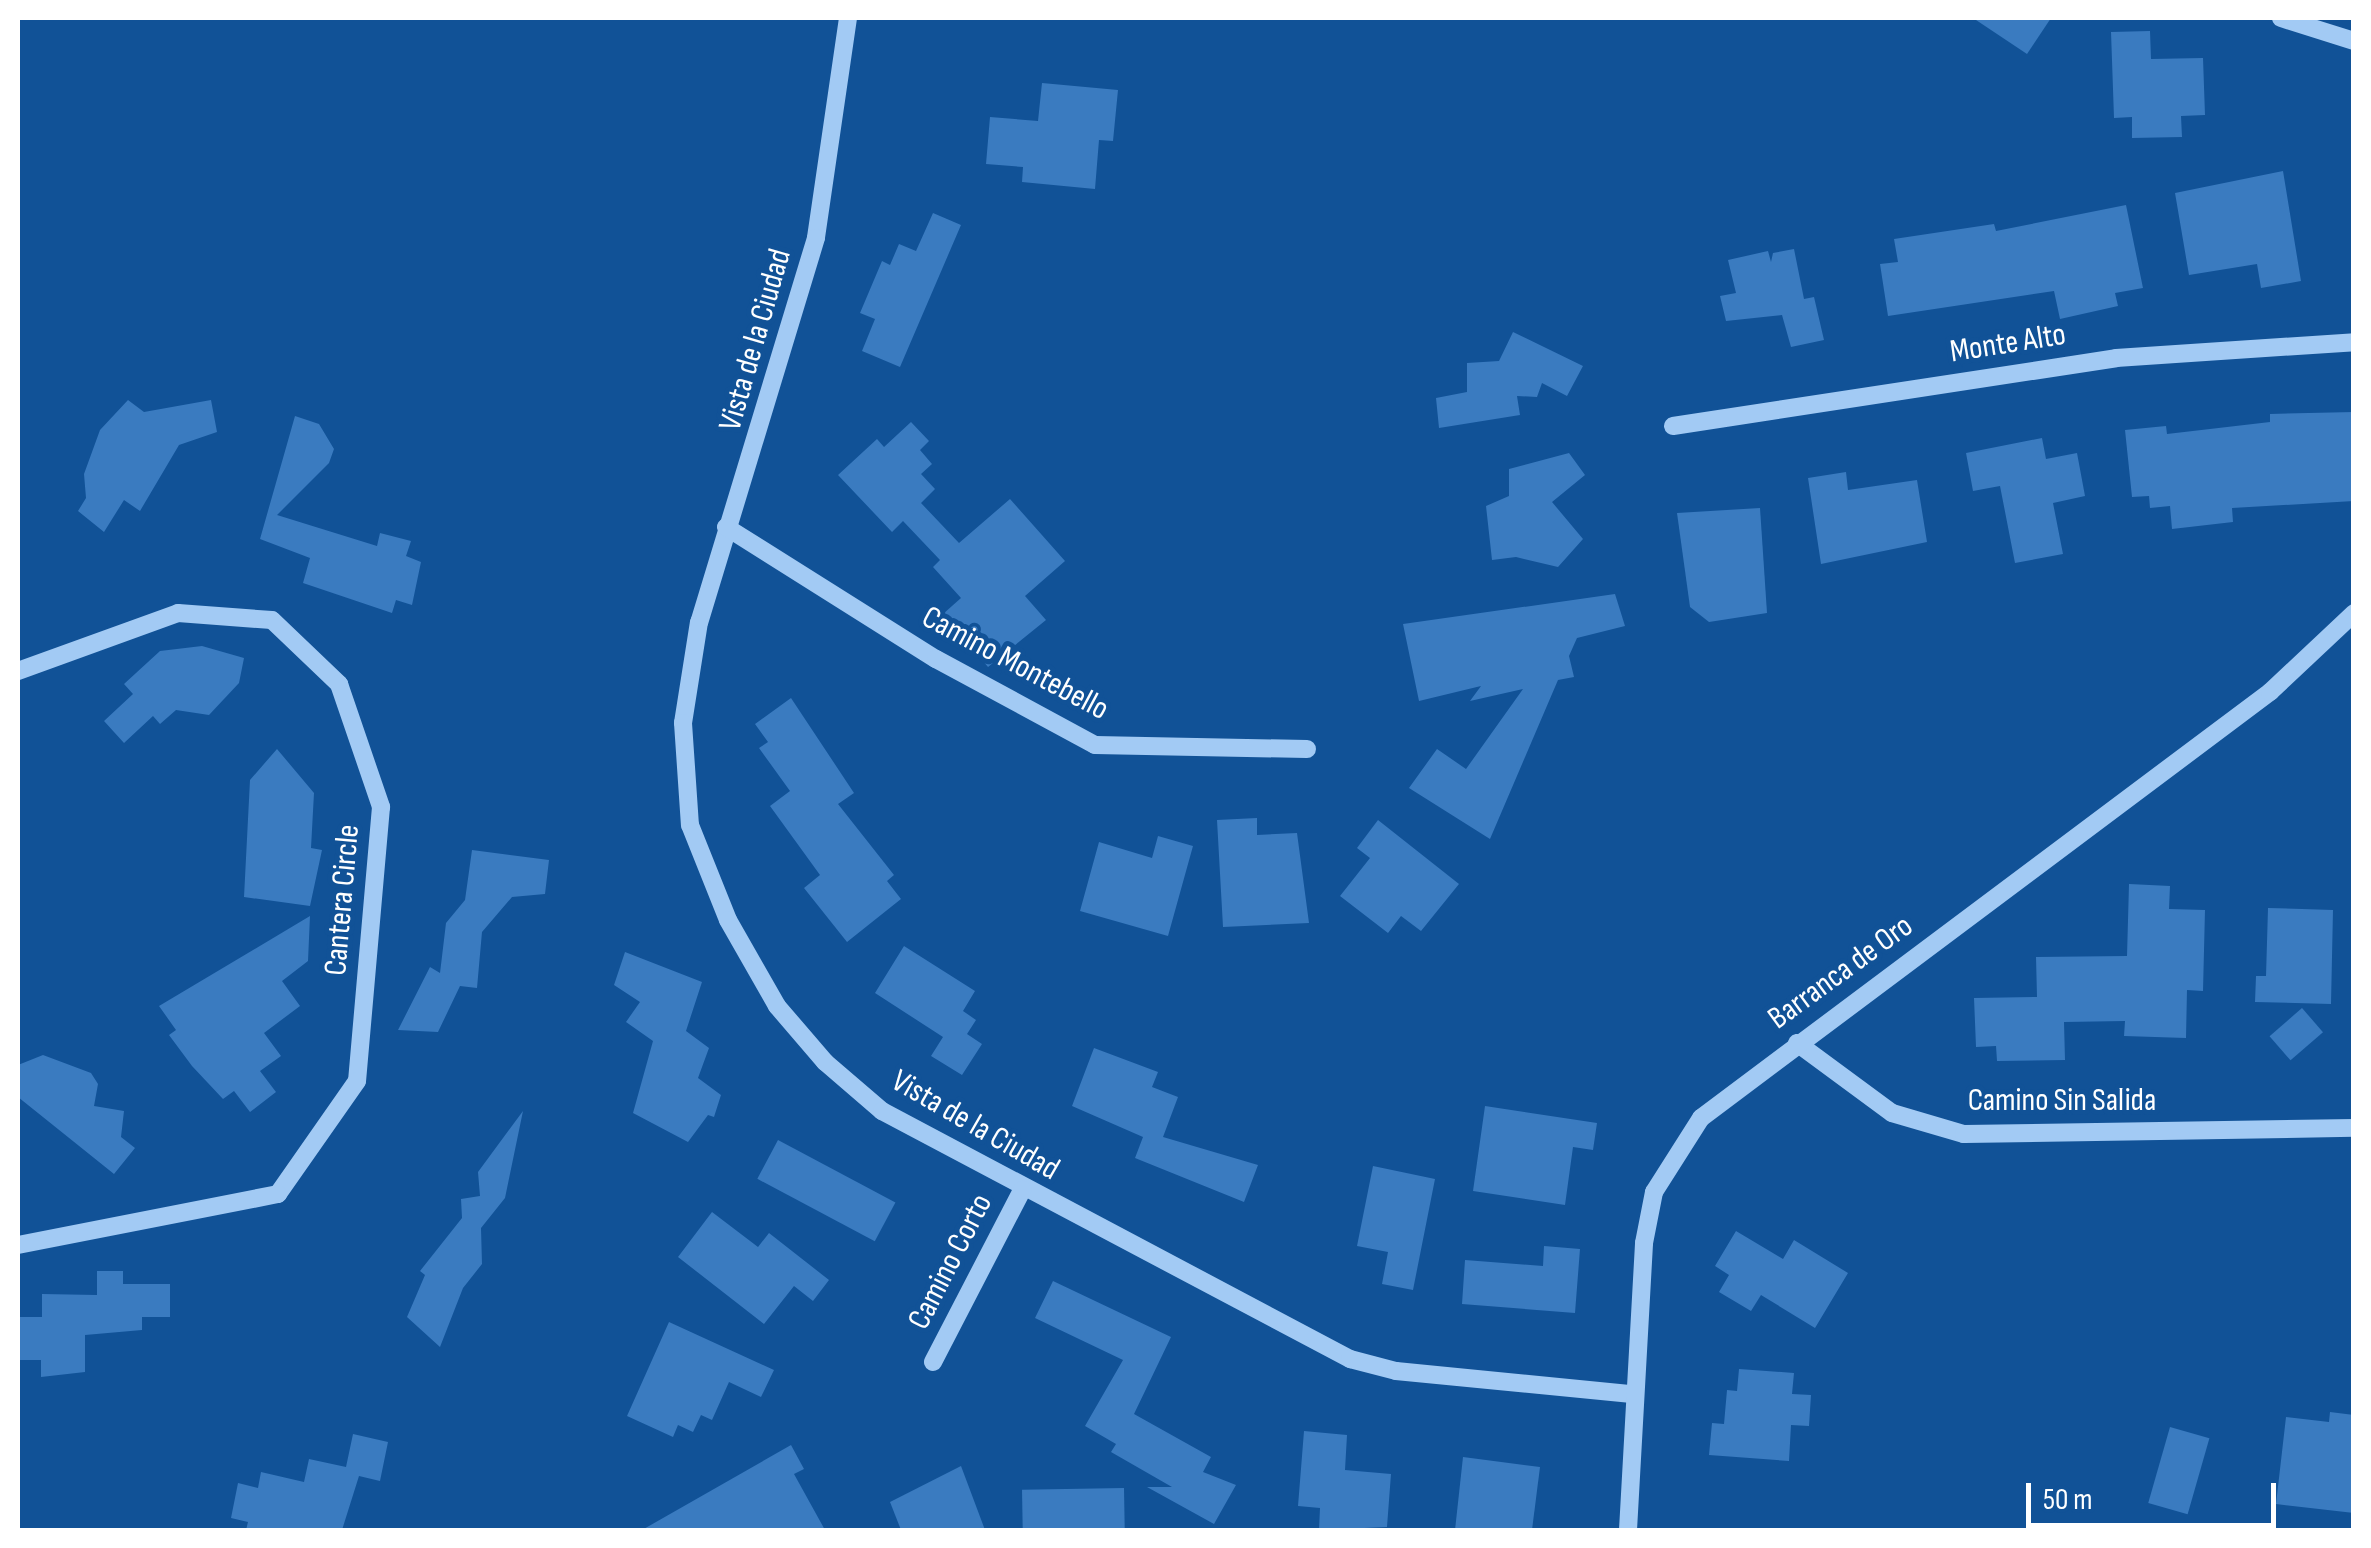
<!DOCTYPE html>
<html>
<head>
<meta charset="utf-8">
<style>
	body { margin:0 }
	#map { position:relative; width:2371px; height:1548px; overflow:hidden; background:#115297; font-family:"Sofia Sans Condensed",sans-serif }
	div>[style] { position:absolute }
	.building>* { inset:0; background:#3a7bc0; transform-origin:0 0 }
	.minor>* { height:18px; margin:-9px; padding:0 9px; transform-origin:9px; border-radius:9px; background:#a2caf4 }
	span { translate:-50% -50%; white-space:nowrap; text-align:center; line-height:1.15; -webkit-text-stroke:10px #115297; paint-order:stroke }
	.street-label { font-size:32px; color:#fff }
	.frame { position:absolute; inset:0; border:20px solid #fff; pointer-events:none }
	.scale { position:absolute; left:2026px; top:1483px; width:250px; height:45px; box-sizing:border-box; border:5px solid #fff; border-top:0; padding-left:12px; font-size:30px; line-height:35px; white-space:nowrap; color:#fff; -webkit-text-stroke:8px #115297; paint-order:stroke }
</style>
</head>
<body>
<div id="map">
	<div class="building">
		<div style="clip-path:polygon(1973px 18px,2051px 18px,2027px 54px)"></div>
		<div style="clip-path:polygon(2150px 31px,2151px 59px,2203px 58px,2205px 115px,2181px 116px,2182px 137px,2132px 138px,2132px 117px,2114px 118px,2111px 32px)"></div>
		<div style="clip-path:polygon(1042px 83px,1118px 90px,1113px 141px,1099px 140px,1095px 189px,1022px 182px,1023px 167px,986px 164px,990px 117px,1038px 121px)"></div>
		<div style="clip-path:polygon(2283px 171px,2301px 281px,2261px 288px,2257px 264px,2189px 275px,2175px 193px)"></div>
		<div style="clip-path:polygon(2126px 205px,2143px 288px,2115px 293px,2118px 306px,2060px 319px,2054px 291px,1888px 316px,1880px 264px,1898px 262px,1894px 239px,1994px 224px,1996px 231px)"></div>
		<div style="clip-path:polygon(933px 213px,961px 225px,900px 367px,862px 351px,875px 319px,860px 313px,882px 261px,890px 265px,899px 244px,916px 251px)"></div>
		<div style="clip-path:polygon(1794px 249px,1804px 299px,1814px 297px,1824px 340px,1791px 347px,1782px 315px,1726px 321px,1720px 296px,1736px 293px,1728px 260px,1768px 251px,1771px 262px,1773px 253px)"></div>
		<div style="clip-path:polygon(1513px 332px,1583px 366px,1567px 396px,1542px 383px,1537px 397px,1517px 396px,1520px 415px,1439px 428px,1436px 398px,1467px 392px,1467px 363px,1499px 361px)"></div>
		<div style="clip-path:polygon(128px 400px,144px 412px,211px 400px,217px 432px,179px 445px,140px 511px,124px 500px,104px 532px,78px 511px,86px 498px,84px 474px,100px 430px)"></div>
		<div style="clip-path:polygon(2354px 412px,2354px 501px,2232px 508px,2233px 522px,2172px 529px,2170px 506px,2150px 508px,2149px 496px,2132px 497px,2125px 430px,2166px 426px,2167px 434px,2270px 422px,2270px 414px)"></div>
		<div style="clip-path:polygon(295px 416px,319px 424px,334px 449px,329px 463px,277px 515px,377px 546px,380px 533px,411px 541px,406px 556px,421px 562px,412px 605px,396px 600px,392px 613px,303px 583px,310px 558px,260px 539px)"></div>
		<div style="clip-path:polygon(911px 422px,929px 441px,920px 450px,932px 464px,921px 474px,935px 489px,921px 503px,959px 543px,1010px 499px,1065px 561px,1025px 596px,1046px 620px,988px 667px,943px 614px,961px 598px,933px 567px,940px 560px,903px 521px,892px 532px,838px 475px,877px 439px,884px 447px)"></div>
		<div style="clip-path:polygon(2042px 438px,2046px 459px,2077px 453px,2085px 496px,2053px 503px,2063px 554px,2015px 563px,2000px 486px,1973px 491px,1966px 453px)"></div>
		<div style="clip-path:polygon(1569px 453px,1585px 475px,1552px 502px,1583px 539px,1558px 567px,1516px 557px,1492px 560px,1486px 506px,1509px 496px,1509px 469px)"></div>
		<div style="clip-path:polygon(1846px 472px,1848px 490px,1917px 480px,1927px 542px,1821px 564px,1808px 478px)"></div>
		<div style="clip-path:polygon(1760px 508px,1767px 613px,1709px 622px,1690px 607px,1677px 513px)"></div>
		<div style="clip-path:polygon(1615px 594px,1625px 626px,1577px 638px,1569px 656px,1574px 677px,1558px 680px,1490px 839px,1409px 788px,1437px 749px,1466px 769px,1523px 689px,1470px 701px,1481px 686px,1419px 701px,1403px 624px)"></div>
		<div style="clip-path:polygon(202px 646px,244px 658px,239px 683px,209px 715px,176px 710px,160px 724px,153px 716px,124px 743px,104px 721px,133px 694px,124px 684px,160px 651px)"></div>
		<div style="clip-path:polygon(791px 698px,854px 793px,838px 804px,894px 875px,887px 881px,901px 899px,847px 942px,804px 888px,820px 875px,770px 806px,790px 791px,759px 748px,768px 742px,755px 724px)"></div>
		<div style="clip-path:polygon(277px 749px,314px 793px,311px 848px,322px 850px,310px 906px,244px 897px,250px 780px)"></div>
		<div style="clip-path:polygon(1257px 818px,1257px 835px,1297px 833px,1309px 923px,1223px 927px,1217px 820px)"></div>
		<div style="clip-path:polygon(1378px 820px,1459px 884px,1421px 931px,1401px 916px,1388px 933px,1340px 896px,1370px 858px,1357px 848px)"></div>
		<div style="clip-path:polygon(1158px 836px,1193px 846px,1168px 936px,1080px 911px,1099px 842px,1152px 858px)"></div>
		<div style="clip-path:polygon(472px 850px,549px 860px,545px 894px,512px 897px,482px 932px,477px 988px,460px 986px,438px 1032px,398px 1030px,430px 967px,440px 973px,446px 923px,465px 900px)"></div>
		<div style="clip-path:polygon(2129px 884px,2170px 886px,2169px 909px,2205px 910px,2203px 991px,2187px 990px,2186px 1038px,2124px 1036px,2125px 1021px,2064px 1022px,2065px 1060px,1997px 1061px,1996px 1046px,1976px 1047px,1974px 998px,2037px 997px,2036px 957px,2127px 956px)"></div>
		<div style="clip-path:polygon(2268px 908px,2333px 910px,2331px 1004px,2255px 1002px,2256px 976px,2266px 976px)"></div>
		<div style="clip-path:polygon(310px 916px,308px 961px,282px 981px,300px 1006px,264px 1033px,281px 1056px,260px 1071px,276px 1092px,250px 1112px,234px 1091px,223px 1099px,192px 1066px,169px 1035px,176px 1030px,159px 1006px)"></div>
		<div style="clip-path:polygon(904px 946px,975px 991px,963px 1011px,976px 1020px,967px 1034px,982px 1044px,962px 1075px,931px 1056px,943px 1037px,875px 993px)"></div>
		<div style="clip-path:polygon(625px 952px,702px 982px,686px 1031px,709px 1048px,698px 1078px,721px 1095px,714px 1117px,708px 1115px,688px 1142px,633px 1113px,653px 1041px,626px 1022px,640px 1002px,614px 985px)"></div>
		<div style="left:2302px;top:1008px;width:32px;height:43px;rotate:49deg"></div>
		<div style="clip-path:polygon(1094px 1048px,1158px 1072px,1152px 1087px,1178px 1097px,1163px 1137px,1258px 1165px,1244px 1202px,1135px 1158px,1143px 1137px,1072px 1106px)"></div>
		<div style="clip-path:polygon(43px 1055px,91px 1073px,98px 1084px,94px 1106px,124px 1111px,121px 1137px,135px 1148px,114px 1174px,18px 1097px,18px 1065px)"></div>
		<div style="clip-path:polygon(1485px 1106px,1597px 1123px,1593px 1150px,1573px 1147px,1565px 1205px,1473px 1191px)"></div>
		<div style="clip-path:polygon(523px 1111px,505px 1198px,481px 1228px,482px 1264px,463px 1288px,440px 1347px,407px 1317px,425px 1275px,420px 1271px,462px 1218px,461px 1199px,480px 1196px,478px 1172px)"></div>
		<div style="left:778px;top:1140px;width:133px;height:44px;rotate:28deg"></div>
		<div style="clip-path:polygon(1373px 1166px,1435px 1179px,1413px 1290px,1382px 1284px,1388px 1252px,1357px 1246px)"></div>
		<div style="clip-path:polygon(712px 1212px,758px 1247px,769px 1233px,829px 1280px,813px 1301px,794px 1286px,764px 1324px,678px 1257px)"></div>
		<div style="clip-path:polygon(1736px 1231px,1783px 1259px,1794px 1240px,1848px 1273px,1815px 1328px,1761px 1295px,1751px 1311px,1719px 1292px,1729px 1275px,1715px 1266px)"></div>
		<div style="clip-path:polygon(1544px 1246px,1580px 1249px,1575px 1313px,1462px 1304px,1465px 1260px,1543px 1266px)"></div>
		<div style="clip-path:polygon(97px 1271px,123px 1271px,123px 1284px,170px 1284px,170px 1317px,142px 1317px,142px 1330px,85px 1335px,85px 1372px,41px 1377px,41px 1360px,18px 1360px,18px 1317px,42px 1317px,42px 1294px,97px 1295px)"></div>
		<div style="clip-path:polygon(1053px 1281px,1171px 1337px,1134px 1414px,1211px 1457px,1203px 1472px,1236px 1485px,1214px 1524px,1147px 1487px,1172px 1487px,1111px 1452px,1116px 1444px,1085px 1426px,1123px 1360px,1035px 1318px)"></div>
		<div style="clip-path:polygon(669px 1322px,774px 1370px,761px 1397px,729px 1382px,712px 1420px,701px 1415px,693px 1432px,678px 1425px,673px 1437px,627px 1416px)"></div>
		<div style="clip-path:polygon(1739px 1369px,1794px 1373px,1792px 1394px,1811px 1395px,1809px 1426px,1791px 1425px,1789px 1461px,1709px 1455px,1712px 1423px,1724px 1424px,1727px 1390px,1737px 1391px)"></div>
		<div style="clip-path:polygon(2330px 1412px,2354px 1415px,2354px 1513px,2276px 1504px,2286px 1417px,2329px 1422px)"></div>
		<div style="left:2170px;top:1427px;width:41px;height:79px;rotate:16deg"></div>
		<div style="clip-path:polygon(1304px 1431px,1347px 1435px,1345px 1470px,1391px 1474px,1387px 1527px,1319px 1530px,1320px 1508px,1298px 1506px)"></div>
		<div style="clip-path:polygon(353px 1434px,388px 1442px,380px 1481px,359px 1476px,342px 1530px,246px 1530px,248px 1522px,231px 1518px,238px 1483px,258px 1488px,261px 1472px,304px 1482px,309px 1459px,346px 1467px)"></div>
		<div style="clip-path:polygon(791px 1445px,804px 1469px,794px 1474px,825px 1530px,642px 1530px)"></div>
		<div style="clip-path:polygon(1463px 1457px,1540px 1467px,1532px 1530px,1455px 1530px)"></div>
		<div style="clip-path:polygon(961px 1466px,985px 1530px,901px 1530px,890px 1502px)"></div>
		<div style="left:1124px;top:1488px;width:42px;height:102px;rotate:89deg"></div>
	</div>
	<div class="minor">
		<div style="left:848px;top:18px;width:222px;rotate:98.3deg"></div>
		<div style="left:816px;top:238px;width:401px;rotate:106.9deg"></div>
		<div style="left:699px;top:622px;width:102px;rotate:99deg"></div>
		<div style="left:683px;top:723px;width:102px;rotate:86.1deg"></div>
		<div style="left:690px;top:825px;width:102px;rotate:68.2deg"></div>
		<div style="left:728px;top:920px;width:99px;rotate:60.3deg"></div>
		<div style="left:777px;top:1006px;width:74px;rotate:49.4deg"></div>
		<div style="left:825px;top:1062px;width:75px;rotate:40.7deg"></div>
		<div style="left:882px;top:1111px;width:530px;rotate:27.92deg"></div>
		<div style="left:1350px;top:1359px;width:48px;rotate:14.6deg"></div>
		<div style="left:1396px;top:1371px;width:237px;rotate:5.6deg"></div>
		<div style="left:2281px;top:18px;width:77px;rotate:17.5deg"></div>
		<div style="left:1673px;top:426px;width:448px;rotate:-8.7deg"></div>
		<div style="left:2116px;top:358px;width:239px;rotate:-3.8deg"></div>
		<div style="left:726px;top:527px;width:248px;rotate:32.2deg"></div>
		<div style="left:936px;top:659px;width:181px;rotate:28.4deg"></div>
		<div style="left:1095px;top:745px;width:212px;rotate:1.1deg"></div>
		<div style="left:18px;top:671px;width:170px;rotate:-19.9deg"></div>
		<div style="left:178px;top:613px;width:94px;rotate:4.3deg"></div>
		<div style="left:272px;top:620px;width:93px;rotate:43.7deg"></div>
		<div style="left:339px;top:684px;width:130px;rotate:71.1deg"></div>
		<div style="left:381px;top:807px;width:275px;rotate:95deg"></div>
		<div style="left:357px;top:1081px;width:138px;rotate:125deg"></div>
		<div style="left:278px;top:1194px;width:265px;rotate:168.9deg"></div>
		<div style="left:1797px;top:1043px;width:118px;rotate:36.4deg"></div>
		<div style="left:1892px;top:1113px;width:75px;rotate:16.3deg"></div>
		<div style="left:1964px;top:1134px;width:390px;rotate:-0.9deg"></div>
		<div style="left:933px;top:1362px;width:194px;rotate:-62.6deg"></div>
		<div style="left:1628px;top:1530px;width:287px;rotate:-86.8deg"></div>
		<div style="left:1644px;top:1243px;width:52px;rotate:-78.9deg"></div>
		<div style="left:1654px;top:1192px;width:88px;rotate:-57.6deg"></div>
		<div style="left:1701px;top:1118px;width:711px;rotate:-36.82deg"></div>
		<div style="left:2270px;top:692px;width:115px;rotate:-43.2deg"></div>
	</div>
	<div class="street-label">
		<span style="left:756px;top:340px;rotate:-74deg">Vista de la Ciudad</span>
		<span style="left:2008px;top:344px;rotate:-9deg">Monte Alto</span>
		<span style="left:1015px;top:664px;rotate:28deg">Camino Montebello</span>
		<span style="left:343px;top:900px;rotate:-85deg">Cantera Circle</span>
		<span style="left:1841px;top:973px;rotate:-36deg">Barranca de Oro</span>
		<span style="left:2062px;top:1101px">Camino Sin Salida</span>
		<span style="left:975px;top:1126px;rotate:30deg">Vista de la Ciudad</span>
		<span style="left:951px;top:1262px;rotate:-63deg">Camino Corto</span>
	</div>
	<div class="frame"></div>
	<div class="scale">50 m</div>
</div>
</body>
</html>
